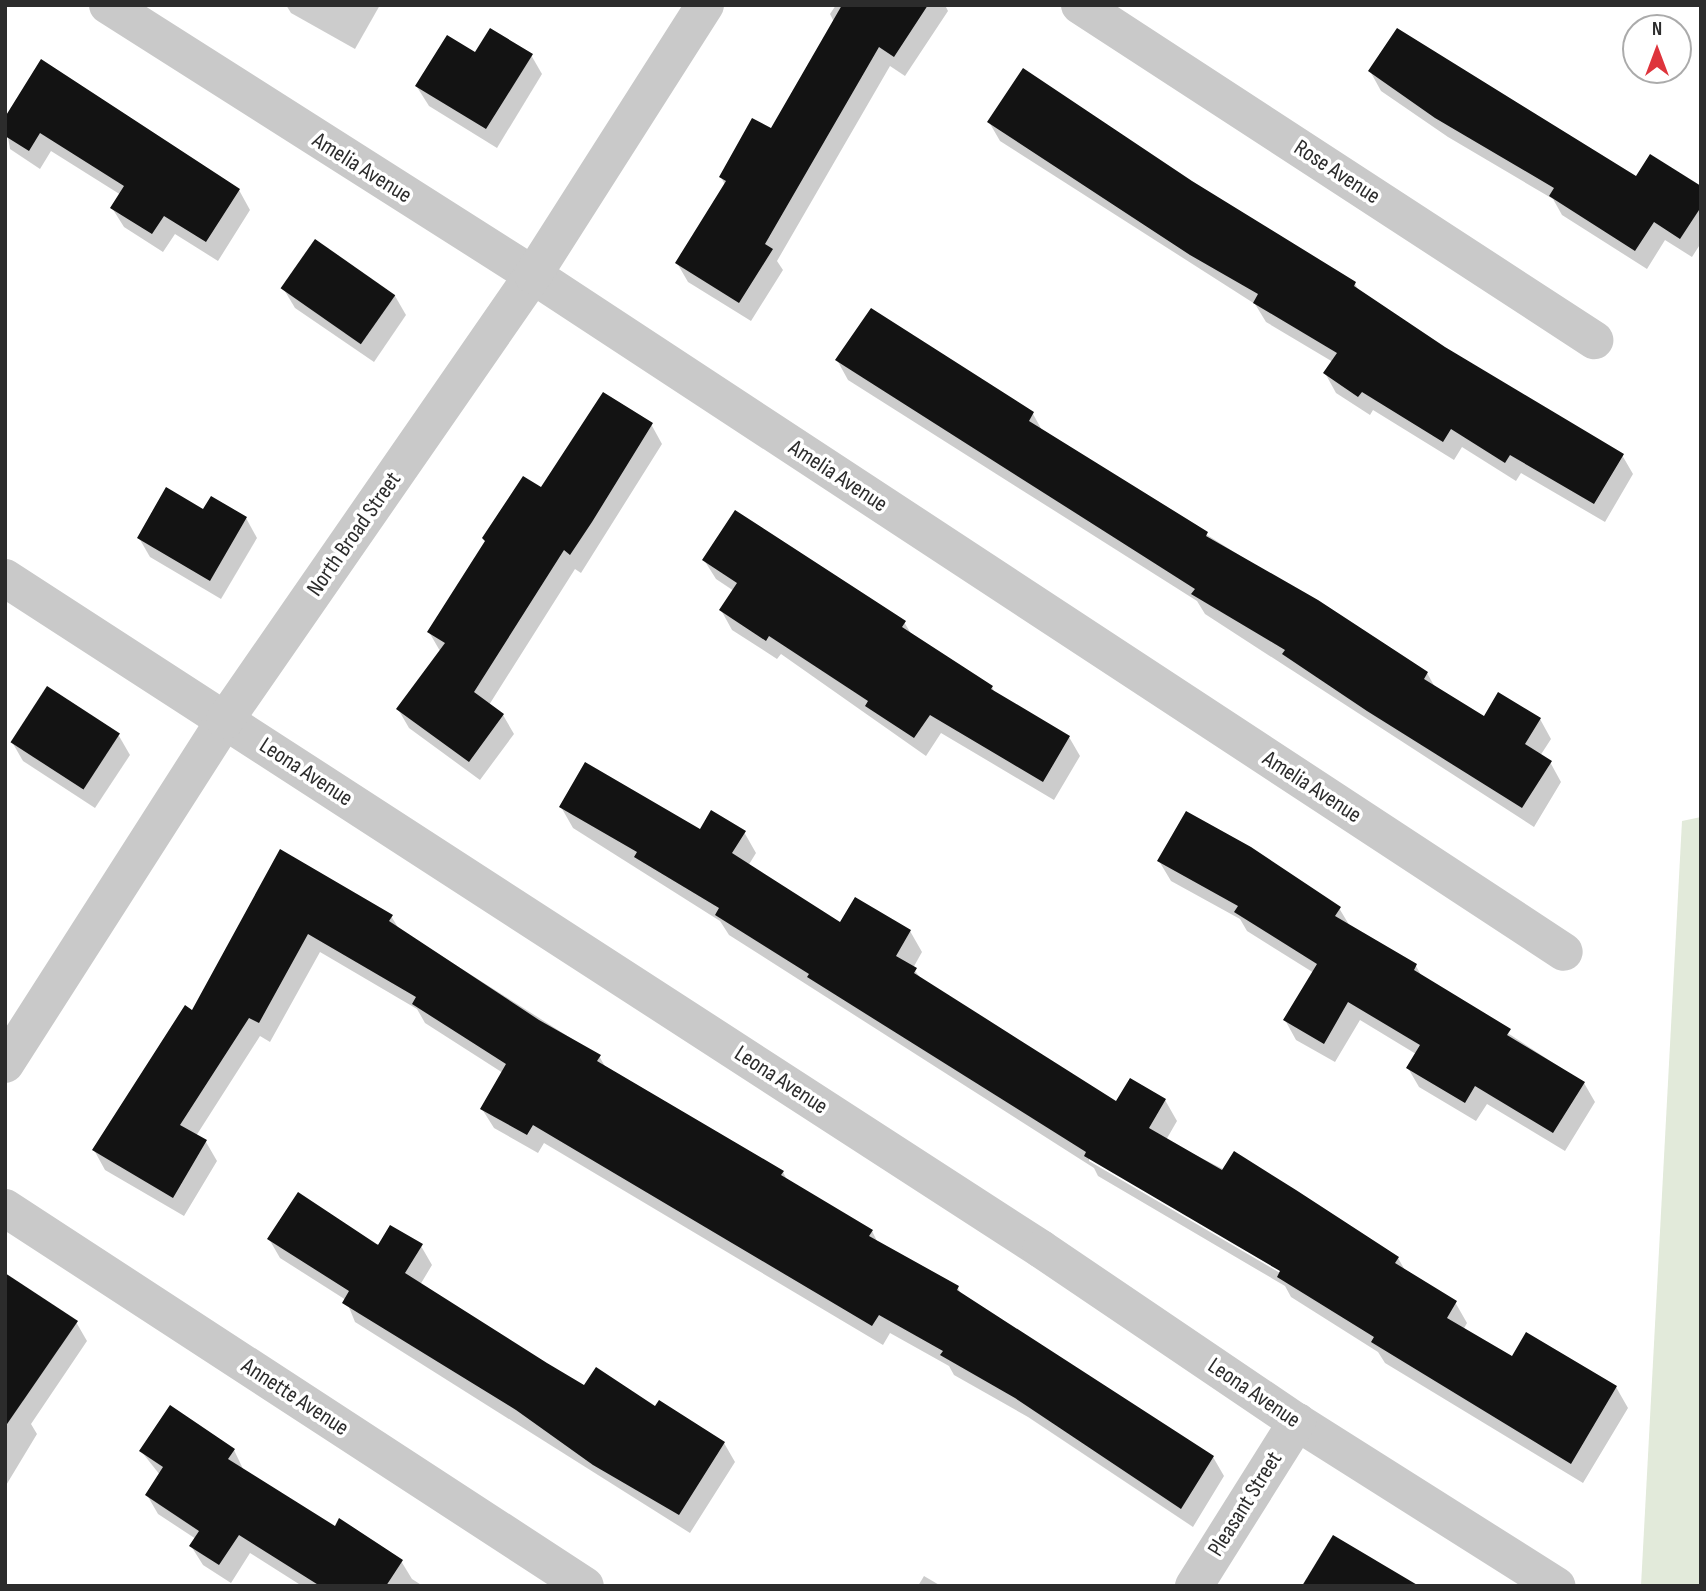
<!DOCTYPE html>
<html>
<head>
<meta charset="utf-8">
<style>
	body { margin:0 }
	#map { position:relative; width:1706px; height:1591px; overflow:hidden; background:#fff; font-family:"Sofia Sans Condensed",sans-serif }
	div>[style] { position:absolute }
	.green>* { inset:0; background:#e2eada }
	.shadow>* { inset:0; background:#0003 }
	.building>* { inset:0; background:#131313; transform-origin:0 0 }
	.street>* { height:38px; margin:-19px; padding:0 19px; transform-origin:19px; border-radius:19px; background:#c9c9c9 }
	span { translate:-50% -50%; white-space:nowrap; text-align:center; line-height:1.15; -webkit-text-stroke:7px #fff; paint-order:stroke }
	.street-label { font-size:23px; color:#2c2c2c }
	.frame { position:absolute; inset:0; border:7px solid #2c2c2c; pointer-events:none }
	.north { position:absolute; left:1622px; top:14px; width:70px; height:70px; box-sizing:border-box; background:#fff; border:2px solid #ababab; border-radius:50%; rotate:0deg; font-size:19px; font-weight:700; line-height:28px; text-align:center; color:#2c2c2c }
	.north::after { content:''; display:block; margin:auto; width:24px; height:32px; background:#de343c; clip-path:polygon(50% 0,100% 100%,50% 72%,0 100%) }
</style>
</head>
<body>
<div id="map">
	<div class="green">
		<div style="clip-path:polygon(1701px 817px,1701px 1586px,1641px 1586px,1682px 821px)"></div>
	</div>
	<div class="shadow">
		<div style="clip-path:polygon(286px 5px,380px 5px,355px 49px,291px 13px)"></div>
		<div style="clip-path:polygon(836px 5px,945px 5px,948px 11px,905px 76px,890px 66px,777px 261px,783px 270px,751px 321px,688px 282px,677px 263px,725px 185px,721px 177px,771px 131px,834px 22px,830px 14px)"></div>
		<div style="clip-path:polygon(476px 54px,531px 55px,542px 74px,497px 148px,429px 106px,417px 87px)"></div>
		<div style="clip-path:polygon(1370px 71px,1637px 178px,1701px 188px,1701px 243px,1692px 257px,1665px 240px,1647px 269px,1562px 215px,1553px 199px,1448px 137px,1381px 91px)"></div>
		<div style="clip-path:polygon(5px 120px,239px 190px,250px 210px,218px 261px,175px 234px,163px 252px,124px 227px,112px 208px,121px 195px,51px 151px,40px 169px,10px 149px)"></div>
		<div style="clip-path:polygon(989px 122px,1191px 182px,1355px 284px,1359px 291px,1444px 348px,1622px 455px,1633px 474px,1605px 522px,1521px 473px,1516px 481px,1462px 447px,1454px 460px,1373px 410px,1370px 415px,1336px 393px,1325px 373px,1333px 362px,1266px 322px,1255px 304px,1000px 141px)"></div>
		<div style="clip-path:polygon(283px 288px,395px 296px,406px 315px,374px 362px,295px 308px)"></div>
		<div style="clip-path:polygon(837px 360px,1033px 414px,1043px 432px,1427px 673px,1436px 689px,1484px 718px,1540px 719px,1551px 739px,1540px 756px,1550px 762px,1561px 782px,1534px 827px,1205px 614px,1197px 601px,848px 380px)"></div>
		<div style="clip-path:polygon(651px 424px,662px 444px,581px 573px,575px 569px,489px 705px,503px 715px,514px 734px,480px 780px,409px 728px,398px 709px,440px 651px,429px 632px)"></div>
		<div style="clip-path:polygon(204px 511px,246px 518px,257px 538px,221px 599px,150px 557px,139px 538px)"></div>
		<div style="clip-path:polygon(704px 560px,904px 622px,913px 637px,992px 687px,996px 695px,1069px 737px,1080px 756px,1054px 800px,941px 733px,926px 756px,781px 654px,777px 659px,732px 630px,721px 610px,734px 591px,716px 579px)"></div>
		<div style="clip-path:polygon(119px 736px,130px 755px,95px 808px,23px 761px,12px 742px)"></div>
		<div style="clip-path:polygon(evenodd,561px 807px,700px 832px,744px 832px,756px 853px,748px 866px,840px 925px,910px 931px,922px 952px,913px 968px,922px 980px,1117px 1104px,1165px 1100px,1177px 1121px,1166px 1140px,1398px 1258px,1406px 1272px,1455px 1302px,1467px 1323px,1463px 1330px,1512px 1358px,1616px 1387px,1628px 1408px,1583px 1483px,1385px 1363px,1378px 1352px,1291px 1297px,1285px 1286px,1098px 1176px,1094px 1168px,729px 935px,720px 921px,573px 828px,561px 807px,1089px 1156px,1289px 1274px,1287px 1277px,1089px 1161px,1089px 1156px)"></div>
		<div style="clip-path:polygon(281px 851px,391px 916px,399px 929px,599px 1056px,606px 1068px,783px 1172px,787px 1180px,872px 1231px,878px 1243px,958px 1288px,962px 1296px,1213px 1457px,1224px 1476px,1193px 1527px,1028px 1417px,954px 1375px,949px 1366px,890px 1333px,883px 1345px,544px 1143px,538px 1153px,494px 1128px,482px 1109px,503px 1073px,425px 1023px,417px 1009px,320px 952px,270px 1042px,260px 1036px,196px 1136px,206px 1142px,217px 1161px,184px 1216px,105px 1170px,94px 1150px,193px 1012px)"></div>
		<div style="clip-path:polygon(1159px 861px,1339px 908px,1351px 928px,1416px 966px,1422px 977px,1584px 1083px,1595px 1102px,1565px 1151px,1487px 1104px,1476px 1121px,1419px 1087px,1408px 1068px,1416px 1054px,1360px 1020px,1335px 1062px,1296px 1040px,1285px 1020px,1314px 973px,1247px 931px,1240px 919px,1171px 881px)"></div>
		<div style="clip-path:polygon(269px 1239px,421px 1246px,432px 1265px,420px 1285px,585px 1387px,656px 1409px,724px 1443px,735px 1462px,690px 1533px,355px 1322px,346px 1300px,280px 1258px)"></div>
		<div style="clip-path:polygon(5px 1275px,76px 1322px,87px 1341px,31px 1424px,37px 1434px,5px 1487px)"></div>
		<div style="clip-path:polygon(234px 1450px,244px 1471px,335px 1528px,401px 1561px,412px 1579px,423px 1586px,302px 1586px,250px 1553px,231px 1583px,203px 1565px,191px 1546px,196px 1539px,158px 1514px,147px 1495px,160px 1475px,141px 1451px)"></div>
		<div style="clip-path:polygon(924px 1576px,941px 1586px,918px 1586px)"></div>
	</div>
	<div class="building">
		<div style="clip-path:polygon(842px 5px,928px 5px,894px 57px,879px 47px,765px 244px,773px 249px,739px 303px,675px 263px,726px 181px,719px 177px,752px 118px,771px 128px)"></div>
		<div style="clip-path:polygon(490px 28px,533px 54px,486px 129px,415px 86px,447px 35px,475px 52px)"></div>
		<div style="clip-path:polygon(1397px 28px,1636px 176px,1650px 154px,1701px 186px,1701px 207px,1680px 239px,1654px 222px,1635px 251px,1549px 196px,1554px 188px,1435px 118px,1368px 71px)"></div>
		<div style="clip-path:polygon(41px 59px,240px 189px,206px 242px,164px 216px,152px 234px,110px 208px,124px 186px,40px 133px,29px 151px,5px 136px,5px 117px)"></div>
		<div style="clip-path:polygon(1023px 68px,1192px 181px,1356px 282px,1354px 286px,1445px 347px,1624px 454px,1594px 504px,1510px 455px,1505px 463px,1451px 429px,1443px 442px,1362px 392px,1358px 397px,1323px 373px,1337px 353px,1253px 303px,1258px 294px,1190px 255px,987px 122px)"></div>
		<div style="left:315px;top:239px;width:98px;height:60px;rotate:35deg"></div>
		<div style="clip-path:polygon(871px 308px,1034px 412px,1029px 421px,1208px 532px,1206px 536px,1318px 600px,1428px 672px,1424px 679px,1484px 716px,1498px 692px,1541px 718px,1525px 744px,1552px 761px,1522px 808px,1367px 711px,1282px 654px,1285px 650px,1191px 594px,1195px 589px,835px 360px)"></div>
		<div style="clip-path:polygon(603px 392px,653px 423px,592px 522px,570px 555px,564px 550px,474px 692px,504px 714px,469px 762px,396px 709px,445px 643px,427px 632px,485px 541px,482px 538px,523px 476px,541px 487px)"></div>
		<div style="clip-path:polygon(166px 487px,203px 509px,211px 496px,247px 517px,210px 581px,137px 538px)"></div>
		<div style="clip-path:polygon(735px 510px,906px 621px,902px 627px,993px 686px,991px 689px,1070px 736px,1043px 782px,930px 715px,914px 738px,865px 706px,868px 701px,769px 636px,766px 641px,719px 610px,737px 583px,702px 560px)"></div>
		<div style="left:47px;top:686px;width:87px;height:67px;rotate:33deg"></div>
		<div style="clip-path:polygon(585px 762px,700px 829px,711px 810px,746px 831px,732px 853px,840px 922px,855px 897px,911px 930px,896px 956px,917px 968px,914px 973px,1116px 1101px,1130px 1078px,1166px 1099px,1149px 1128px,1222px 1170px,1234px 1151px,1296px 1190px,1399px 1257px,1395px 1263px,1457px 1301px,1447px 1318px,1512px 1356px,1526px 1332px,1617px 1386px,1571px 1464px,1371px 1342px,1374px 1337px,1277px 1277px,1280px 1271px,1084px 1156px,1086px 1152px,807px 977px,809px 974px,715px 915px,719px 908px,634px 857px,637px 852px,559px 807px)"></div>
		<div style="clip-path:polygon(1186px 811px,1251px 847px,1341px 907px,1335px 916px,1417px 964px,1414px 970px,1511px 1029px,1507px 1035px,1585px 1082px,1553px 1133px,1475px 1086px,1465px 1103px,1406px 1068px,1420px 1045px,1348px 1002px,1324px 1044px,1283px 1020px,1317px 964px,1234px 912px,1238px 906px,1157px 861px)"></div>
		<div style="clip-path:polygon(280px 849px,393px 915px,389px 921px,539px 1020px,601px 1055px,597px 1061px,784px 1171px,781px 1175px,873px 1230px,869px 1236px,959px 1286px,957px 1290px,1214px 1456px,1181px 1509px,1015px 1398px,940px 1355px,943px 1351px,879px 1315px,872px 1326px,533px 1125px,527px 1135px,480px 1109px,506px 1064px,412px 1004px,416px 997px,308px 934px,259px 1023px,249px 1018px,180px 1125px,207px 1140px,173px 1198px,92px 1150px,185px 1005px,192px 1010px)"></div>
		<div style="clip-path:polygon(298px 1192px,378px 1245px,390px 1225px,423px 1244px,405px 1273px,547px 1363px,584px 1385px,596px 1367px,655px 1406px,659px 1400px,725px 1442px,679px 1515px,593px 1465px,516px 1410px,342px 1303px,349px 1291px,267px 1239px)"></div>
		<div style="clip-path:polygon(5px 1273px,78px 1321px,5px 1427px)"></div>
		<div style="clip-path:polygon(170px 1405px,235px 1449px,228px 1459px,335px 1526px,339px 1518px,403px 1560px,386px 1586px,320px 1586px,239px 1535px,219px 1565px,189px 1546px,199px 1531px,145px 1495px,163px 1467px,139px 1451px)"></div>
		<div style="clip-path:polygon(1333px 1535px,1419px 1586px,1302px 1586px)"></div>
	</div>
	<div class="street">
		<div style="left:108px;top:5px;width:504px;rotate:32.43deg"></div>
		<div style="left:533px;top:275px;width:1233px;rotate:33.29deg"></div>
		<div style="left:1080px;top:5px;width:614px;rotate:33.09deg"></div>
		<div style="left:5px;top:578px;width:1234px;rotate:32.93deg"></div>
		<div style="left:1041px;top:1249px;width:309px;rotate:34.1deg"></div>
		<div style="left:1297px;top:1422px;width:307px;rotate:32.3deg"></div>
		<div style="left:5px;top:1064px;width:408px;rotate:-57.4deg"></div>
		<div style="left:225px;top:720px;width:541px;rotate:-55.31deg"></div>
		<div style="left:533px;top:275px;width:320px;rotate:-57.5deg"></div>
		<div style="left:5px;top:1208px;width:692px;rotate:33.09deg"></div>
		<div style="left:1194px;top:1586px;width:194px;rotate:-57.9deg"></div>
	</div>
	<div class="street-label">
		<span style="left:362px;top:168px;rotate:32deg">Amelia Avenue</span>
		<span style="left:1337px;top:172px;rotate:33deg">Rose Avenue</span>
		<span style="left:838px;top:476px;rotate:33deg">Amelia Avenue</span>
		<span style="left:354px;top:534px;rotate:-55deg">North Broad Street</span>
		<span style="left:306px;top:772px;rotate:33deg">Leona Avenue</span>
		<span style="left:1312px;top:787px;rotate:33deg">Amelia Avenue</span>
		<span style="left:781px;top:1080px;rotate:33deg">Leona Avenue</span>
		<span style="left:1254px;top:1393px;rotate:34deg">Leona Avenue</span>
		<span style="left:295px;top:1397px;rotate:33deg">Annette Avenue</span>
		<span style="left:1245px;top:1504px;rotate:-58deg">Pleasant Street</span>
	</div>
	<div class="frame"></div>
	<div class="north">N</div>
</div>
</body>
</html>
